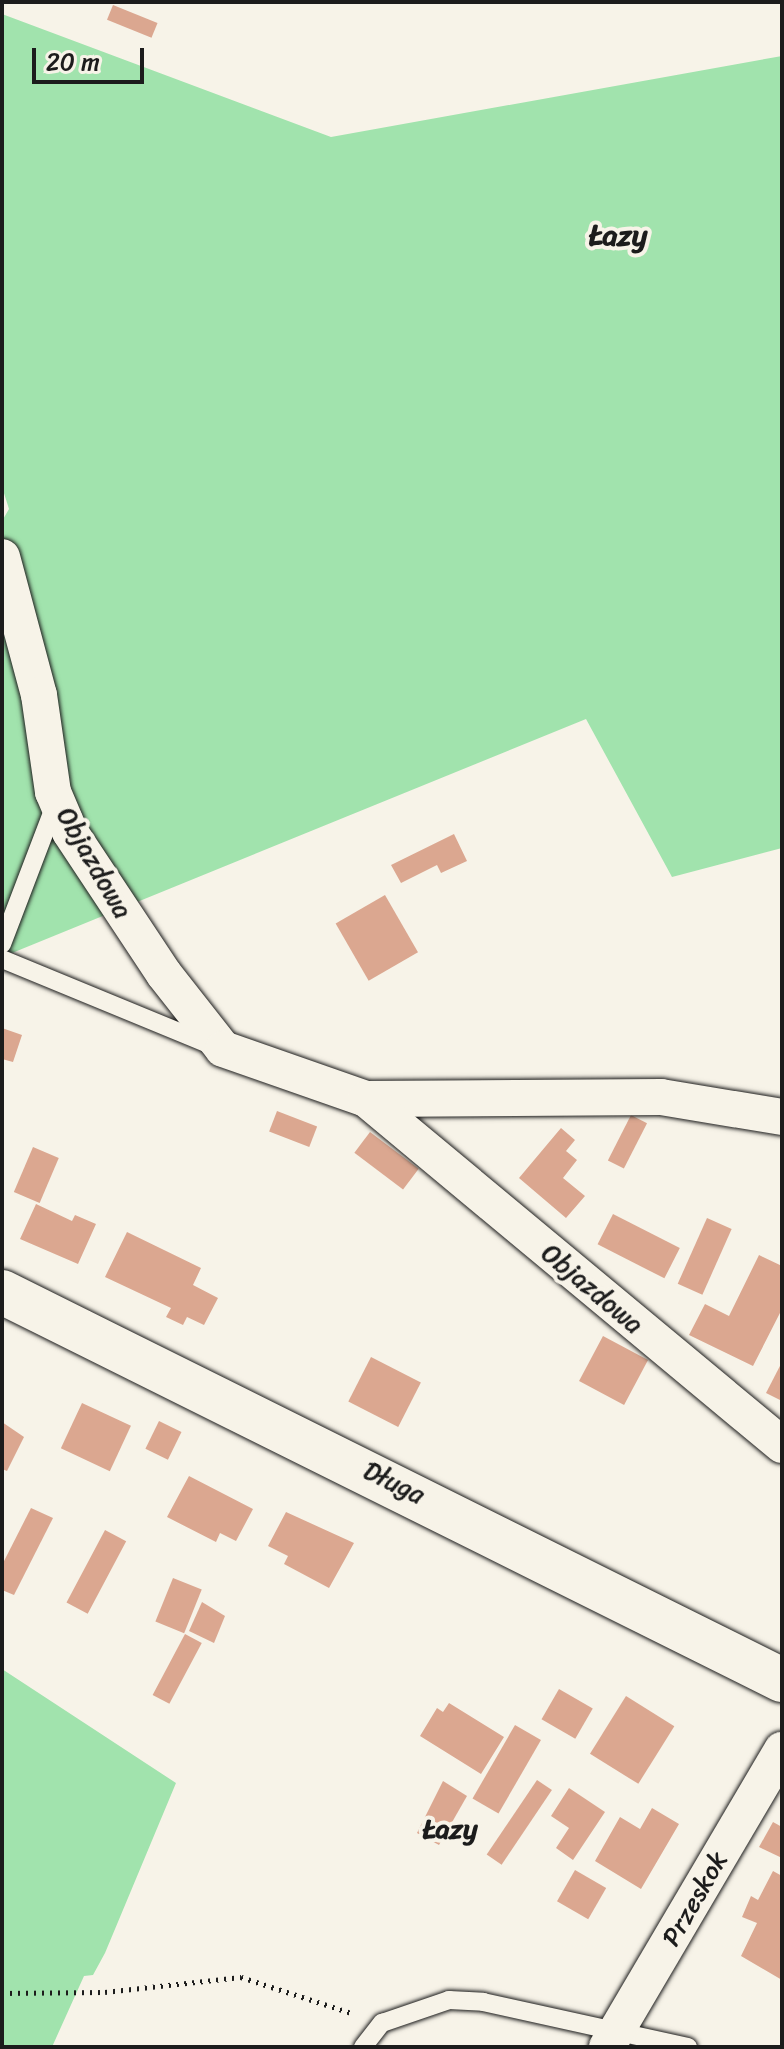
<!DOCTYPE html>
<html>
<head>
<meta charset="utf-8">
<style>
	body { margin:0 }
	#map { position:relative; width:784px; height:2049px; overflow:hidden; background:#f7f3e8; font-family:Sriracha,sans-serif }
	div>[style] { position:absolute }
	.green>* { inset:0; background:#a1e3ad }
	.building>* { inset:0; background:#dba790; transform-origin:0 0 }
	.path>* { height:5px; margin-top:-2.5px; transform-origin:0; background:repeating-linear-gradient(90deg,#1c1c1c 0 2px,transparent 0 8px) }
	.roads { filter:drop-shadow(0 0 2px #1c1c1c) drop-shadow(0 0 2px #1c1c1c) }
	.service>* { height:18px; margin:-9px; padding:0 9px; transform-origin:9px; border-radius:9px; background:#f7f3e8 }
	.minor>* { height:36px; margin:-18px; padding:0 18px; transform-origin:18px; border-radius:18px; background:#f7f3e8 }
	.tertiary>* { height:44px; margin:-22px; padding:0 22px; transform-origin:22px; border-radius:22px; background:#f7f3e8 }
	span { translate:-50% -50%; white-space:nowrap; text-align:center; line-height:1.15; -webkit-text-stroke:8px #f7f3e8; paint-order:stroke }
	.street-label { font-size:26px; color:#1c1c1c }
	.neighbourhood-label { font-size:28px; color:#1c1c1c; font-weight:700 }
	.quarter-label { font-size:30px; color:#1c1c1c; font-weight:700 }
	.frame { position:absolute; inset:0; border:4px solid #1c1c1c; pointer-events:none }
	.scale { position:absolute; left:32px; top:48px; width:112px; height:36px; box-sizing:border-box; border:4px solid #1c1c1c; border-top:0; padding-left:10px; font-size:24px; line-height:28px; white-space:nowrap; color:#1c1c1c; -webkit-text-stroke:6px #f7f3e8; paint-order:stroke }
</style>
</head>
<body>
<div id="map">
	<div class="green">
		<div style="clip-path:polygon(2px 14px,331px 137px,782px 56px,782px 848px,672px 877px,586px 719px,12px 953px,2px 949px,2px 521px,9px 509px,2px 487px)"></div>
		<div style="clip-path:polygon(2px 1669px,176px 1783px,105px 1953px,93px 1975px,84px 1976px,52px 2047px,2px 2047px)"></div>
	</div>
	<div class="building">
		<div style="left:113px;top:5px;width:48px;height:16px;rotate:22deg"></div>
		<div style="clip-path:polygon(454px 834px,467px 861px,441px 873px,437px 865px,401px 883px,391px 865px)"></div>
		<div style="left:385px;top:895px;width:66px;height:57px;rotate:60deg"></div>
		<div style="clip-path:polygon(2px 1028px,22px 1035px,13px 1062px,2px 1059px)"></div>
		<div style="left:277px;top:1111px;width:43px;height:22px;rotate:21deg"></div>
		<div style="left:631px;top:1115px;width:18px;height:51px;rotate:27deg"></div>
		<div style="clip-path:polygon(561px 1128px,575px 1140px,566px 1151px,577px 1160px,563px 1178px,585px 1196px,566px 1218px,519px 1178px)"></div>
		<div style="left:370px;top:1132px;width:61px;height:26px;rotate:37deg"></div>
		<div style="left:33px;top:1147px;width:28px;height:49px;rotate:23deg"></div>
		<div style="clip-path:polygon(36px 1204px,72px 1221px,75px 1215px,96px 1224px,78px 1264px,20px 1239px)"></div>
		<div style="left:613px;top:1214px;width:75px;height:34px;rotate:27deg"></div>
		<div style="left:707px;top:1218px;width:27px;height:72px;rotate:24deg"></div>
		<div style="clip-path:polygon(127px 1232px,201px 1268px,193px 1285px,218px 1298px,204px 1325px,187px 1317px,183px 1325px,166px 1317px,171px 1308px,105px 1277px)"></div>
		<div style="clip-path:polygon(759px 1255px,782px 1266px,782px 1309px,753px 1366px,689px 1335px,705px 1304px,729px 1316px)"></div>
		<div style="left:603px;top:1336px;width:51px;height:51px;rotate:28deg"></div>
		<div style="left:371px;top:1357px;width:56px;height:50px;rotate:27deg"></div>
		<div style="clip-path:polygon(782px 1362px,782px 1401px,766px 1393px)"></div>
		<div style="left:82px;top:1403px;width:54px;height:50px;rotate:25deg"></div>
		<div style="left:159px;top:1421px;width:25px;height:31px;rotate:26deg"></div>
		<div style="clip-path:polygon(2px 1422px,24px 1437px,7px 1471px,2px 1469px)"></div>
		<div style="clip-path:polygon(189px 1476px,253px 1509px,236px 1541px,220px 1533px,216px 1542px,167px 1517px)"></div>
		<div style="clip-path:polygon(31px 1508px,53px 1518px,14px 1595px,2px 1590px,2px 1565px)"></div>
		<div style="clip-path:polygon(286px 1512px,354px 1543px,329px 1588px,284px 1564px,288px 1556px,268px 1546px)"></div>
		<div style="left:105px;top:1530px;width:24px;height:82px;rotate:28deg"></div>
		<div style="left:173px;top:1578px;width:31px;height:47px;rotate:22deg"></div>
		<div style="clip-path:polygon(202px 1602px,225px 1616px,214px 1643px,189px 1631px)"></div>
		<div style="left:185px;top:1634px;width:19px;height:69px;rotate:28deg"></div>
		<div style="left:559px;top:1689px;width:39px;height:35px;rotate:30deg"></div>
		<div style="left:626px;top:1696px;width:57px;height:68px;rotate:32deg"></div>
		<div style="clip-path:polygon(449px 1703px,504px 1737px,481px 1774px,420px 1736px,437px 1708px,443px 1712px)"></div>
		<div style="left:515px;top:1725px;width:30px;height:85px;rotate:30deg"></div>
		<div style="left:537px;top:1780px;width:18px;height:90px;rotate:34deg"></div>
		<div style="clip-path:polygon(443px 1781px,467px 1796px,439px 1845px,417px 1833px)"></div>
		<div style="clip-path:polygon(569px 1788px,605px 1812px,573px 1860px,556px 1848px,569px 1828px,551px 1816px)"></div>
		<div style="clip-path:polygon(652px 1808px,679px 1824px,641px 1889px,595px 1861px,620px 1817px,640px 1829px)"></div>
		<div style="clip-path:polygon(773px 1822px,782px 1827px,782px 1858px,759px 1847px)"></div>
		<div style="left:575px;top:1870px;width:36px;height:36px;rotate:30deg"></div>
		<div style="clip-path:polygon(773px 1871px,782px 1876px,782px 1980px,741px 1956px,757px 1923px,742px 1917px,751px 1896px,758px 1900px)"></div>
	</div>
	<div class="path">
		<div style="left:2px;top:1993px;width:103px;rotate:-0.6deg"></div>
		<div style="left:105px;top:1992px;width:137px;rotate:-6.3deg"></div>
		<div style="left:241px;top:1977px;width:119px;rotate:18.1deg"></div>
	</div>
	<div class="roads">
		<div class="service">
			<div style="left:2px;top:944px;width:149px;rotate:-69.1deg"></div>
			<div style="left:2px;top:959px;width:231px;rotate:22.4deg"></div>
			<div style="left:363px;top:2047px;width:31px;rotate:-52deg"></div>
			<div style="left:382px;top:2023px;width:71px;rotate:-18.9deg"></div>
			<div style="left:449px;top:2000px;width:34px;rotate:3deg"></div>
			<div style="left:483px;top:2002px;width:210px;rotate:12.4deg"></div>
		</div>
		<div class="minor">
			<div style="left:2px;top:557px;width:143px;rotate:75deg"></div>
			<div style="left:39px;top:695px;width:98px;rotate:81.8deg"></div>
			<div style="left:53px;top:792px;width:43px;rotate:67deg"></div>
			<div style="left:70px;top:832px;width:170px;rotate:56.5deg"></div>
			<div style="left:164px;top:974px;width:95px;rotate:51.8deg"></div>
			<div style="left:223px;top:1049px;width:151px;rotate:19.3deg"></div>
			<div style="left:366px;top:1099px;width:295px;rotate:-0.4deg"></div>
			<div style="left:661px;top:1097px;width:123px;rotate:9.4deg"></div>
			<div style="left:366px;top:1099px;width:541px;rotate:39.75deg"></div>
			<div style="left:607px;top:2047px;width:345px;rotate:-59.5deg"></div>
		</div>
		<div class="tertiary">
			<div style="left:2px;top:1292px;width:871px;rotate:26.45deg"></div>
		</div>
	</div>
	<div class="street-label">
		<span style="left:94px;top:863px;rotate:60deg">Objazdowa</span>
		<span style="left:592px;top:1289px;rotate:40deg">Objazdowa</span>
		<span style="left:394px;top:1483px;rotate:26deg">Długa</span>
		<span style="left:695px;top:1899px;rotate:-60deg">Przeskok</span>
	</div>
	<div class="neighbourhood-label">
		<span style="left:450px;top:1829px">Łazy</span>
	</div>
	<div class="quarter-label">
		<span style="left:618px;top:235px">Łazy</span>
	</div>
	<div class="frame"></div>
	<div class="scale">20 m</div>
</div>
</body>
</html>
